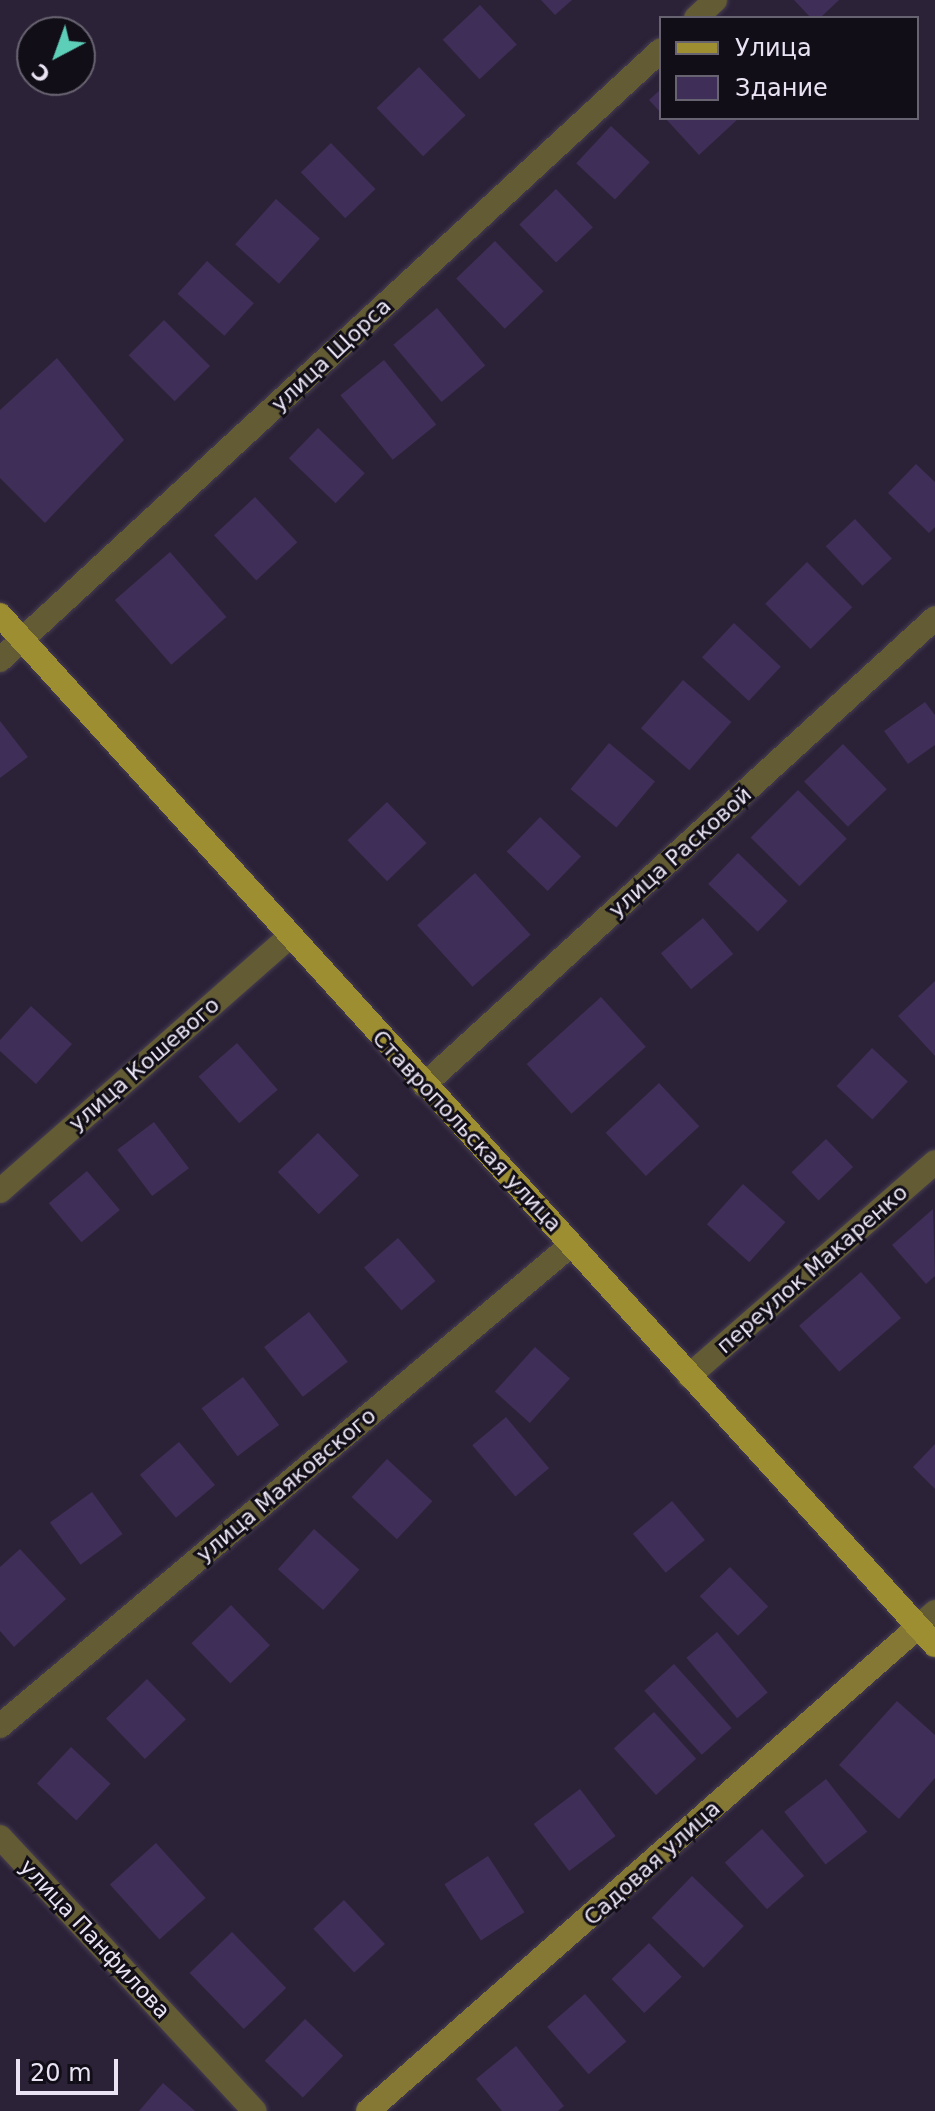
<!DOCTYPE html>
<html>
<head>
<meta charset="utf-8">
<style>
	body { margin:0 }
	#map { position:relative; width:935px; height:2111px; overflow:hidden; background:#2b2238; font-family:"DejaVu Sans",sans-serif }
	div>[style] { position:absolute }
	.building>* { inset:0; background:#3f2e57; transform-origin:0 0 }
	.roads { filter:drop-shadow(0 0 2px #463d52) drop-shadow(0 0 2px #463d52) }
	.street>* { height:24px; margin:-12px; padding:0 12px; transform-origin:12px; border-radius:12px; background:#625b33 }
	.secondary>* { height:24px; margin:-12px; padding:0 12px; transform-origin:12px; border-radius:12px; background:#847834 }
	.primary>* { height:24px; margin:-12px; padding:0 12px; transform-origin:12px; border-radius:12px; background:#9e8e32 }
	span { translate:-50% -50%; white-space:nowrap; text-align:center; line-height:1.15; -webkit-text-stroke:6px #120e18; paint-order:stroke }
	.street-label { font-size:22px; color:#e9e3f3 }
	.legend { position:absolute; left:659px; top:16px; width:260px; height:104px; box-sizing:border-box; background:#120e18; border:2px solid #686370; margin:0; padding:10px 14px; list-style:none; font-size:24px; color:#e9e3f3 }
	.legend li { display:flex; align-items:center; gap:16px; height:40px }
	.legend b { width:40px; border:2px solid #686370 }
	.north { position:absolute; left:16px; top:16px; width:80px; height:80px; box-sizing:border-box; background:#120e18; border:2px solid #686370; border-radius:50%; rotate:221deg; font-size:22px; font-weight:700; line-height:32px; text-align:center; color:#e9e3f3 }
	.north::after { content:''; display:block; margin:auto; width:28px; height:36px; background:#5dceb8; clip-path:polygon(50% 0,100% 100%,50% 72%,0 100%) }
	.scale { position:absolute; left:16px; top:2059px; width:102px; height:36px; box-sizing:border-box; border:4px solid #e9e3f3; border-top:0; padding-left:10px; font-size:24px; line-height:28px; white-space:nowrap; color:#e9e3f3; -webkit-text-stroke:6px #120e18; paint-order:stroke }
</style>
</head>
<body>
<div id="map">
	<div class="building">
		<div style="clip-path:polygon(541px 0,572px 0,555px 15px)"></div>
		<div style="clip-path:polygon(794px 0,839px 0,820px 18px,811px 18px)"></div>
		<div style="left:480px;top:5px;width:54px;height:51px;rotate:47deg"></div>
		<div style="left:419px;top:67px;width:67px;height:59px;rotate:46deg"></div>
		<div style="clip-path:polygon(661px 89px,661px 113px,649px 100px)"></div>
		<div style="clip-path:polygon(665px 118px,739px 118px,699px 155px)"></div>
		<div style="left:611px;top:126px;width:53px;height:51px;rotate:43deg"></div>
		<div style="left:331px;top:143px;width:64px;height:42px;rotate:46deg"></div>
		<div style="left:556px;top:189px;width:53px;height:51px;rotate:46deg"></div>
		<div style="left:276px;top:199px;width:59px;height:61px;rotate:42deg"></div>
		<div style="left:495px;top:241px;width:70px;height:54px;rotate:46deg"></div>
		<div style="left:207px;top:261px;width:63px;height:44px;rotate:42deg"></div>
		<div style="left:437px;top:308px;width:75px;height:57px;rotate:50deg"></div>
		<div style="left:164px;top:320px;width:65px;height:50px;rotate:45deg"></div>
		<div style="clip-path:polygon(57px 358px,124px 440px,45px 523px,0 478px,0 410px)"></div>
		<div style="left:384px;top:360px;width:83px;height:56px;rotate:51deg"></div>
		<div style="left:318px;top:428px;width:65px;height:42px;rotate:44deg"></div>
		<div style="clip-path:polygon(916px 464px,935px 482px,935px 527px,929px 533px,888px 493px)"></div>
		<div style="left:255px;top:497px;width:62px;height:56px;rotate:47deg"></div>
		<div style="left:855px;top:519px;width:54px;height:40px;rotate:47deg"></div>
		<div style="left:170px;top:552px;width:86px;height:73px;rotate:49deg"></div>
		<div style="left:807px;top:562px;width:64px;height:59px;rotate:45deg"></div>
		<div style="left:734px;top:623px;width:64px;height:47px;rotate:43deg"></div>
		<div style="left:683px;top:680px;width:64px;height:64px;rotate:41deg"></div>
		<div style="clip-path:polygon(925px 702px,935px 715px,935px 745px,908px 764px,884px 731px)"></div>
		<div style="clip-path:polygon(0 721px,28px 757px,0 778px)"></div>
		<div style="left:609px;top:743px;width:60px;height:60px;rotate:40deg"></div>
		<div style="left:843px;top:744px;width:63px;height:54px;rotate:46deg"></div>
		<div style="left:798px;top:790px;width:69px;height:67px;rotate:45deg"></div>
		<div style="left:387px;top:802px;width:57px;height:55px;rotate:46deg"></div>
		<div style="left:540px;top:817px;width:57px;height:48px;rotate:44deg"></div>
		<div style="left:738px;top:853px;width:69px;height:43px;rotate:44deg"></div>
		<div style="left:475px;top:873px;width:83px;height:78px;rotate:48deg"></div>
		<div style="left:703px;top:918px;width:47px;height:55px;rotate:50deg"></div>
		<div style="clip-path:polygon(935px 981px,935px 1056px,898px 1016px)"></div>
		<div style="left:601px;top:997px;width:67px;height:100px;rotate:48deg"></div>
		<div style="clip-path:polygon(31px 1006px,72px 1044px,36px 1084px,0 1051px,0 1040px)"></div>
		<div style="left:237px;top:1043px;width:62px;height:51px;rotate:49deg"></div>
		<div style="left:872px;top:1048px;width:49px;height:52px;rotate:43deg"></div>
		<div style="left:659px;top:1083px;width:59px;height:73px;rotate:47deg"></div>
		<div style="left:154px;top:1122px;width:58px;height:46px;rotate:53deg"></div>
		<div style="left:318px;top:1133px;width:59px;height:56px;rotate:46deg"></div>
		<div style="left:826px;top:1139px;width:39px;height:48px;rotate:46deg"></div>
		<div style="left:87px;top:1171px;width:51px;height:50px;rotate:50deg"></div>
		<div style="left:743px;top:1184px;width:57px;height:54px;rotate:42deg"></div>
		<div style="clip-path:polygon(933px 1209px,935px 1276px,926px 1284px,892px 1245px)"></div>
		<div style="left:398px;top:1238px;width:57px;height:45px;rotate:49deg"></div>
		<div style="left:861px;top:1272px;width:61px;height:82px;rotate:49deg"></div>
		<div style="left:309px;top:1312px;width:63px;height:57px;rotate:52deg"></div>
		<div style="left:535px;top:1347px;width:47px;height:60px;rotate:42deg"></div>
		<div style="left:243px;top:1377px;width:60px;height:52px;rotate:53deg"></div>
		<div style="left:506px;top:1417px;width:67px;height:44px;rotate:50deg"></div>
		<div style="left:179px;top:1442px;width:56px;height:51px;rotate:50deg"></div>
		<div style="clip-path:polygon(935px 1444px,935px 1489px,913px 1467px)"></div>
		<div style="left:387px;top:1459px;width:62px;height:52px;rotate:43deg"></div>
		<div style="left:92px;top:1492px;width:52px;height:52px;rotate:54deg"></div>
		<div style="left:672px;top:1501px;width:51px;height:51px;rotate:50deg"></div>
		<div style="left:314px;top:1529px;width:61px;height:54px;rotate:42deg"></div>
		<div style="clip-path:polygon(20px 1549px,66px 1599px,14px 1647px,0 1631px,0 1567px)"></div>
		<div style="left:730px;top:1567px;width:55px;height:42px;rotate:46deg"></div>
		<div style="left:231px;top:1605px;width:56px;height:55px;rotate:46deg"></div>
		<div style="left:717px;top:1632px;width:79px;height:40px;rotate:50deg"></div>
		<div style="left:674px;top:1664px;width:86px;height:40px;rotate:48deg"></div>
		<div style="left:147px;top:1679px;width:56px;height:57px;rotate:46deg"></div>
		<div style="clip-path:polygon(897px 1701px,935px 1735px,935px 1778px,899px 1819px,839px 1765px)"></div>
		<div style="left:654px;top:1712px;width:63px;height:54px;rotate:48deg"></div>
		<div style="left:71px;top:1747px;width:54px;height:50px;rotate:43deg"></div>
		<div style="left:826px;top:1779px;width:67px;height:53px;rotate:52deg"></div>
		<div style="left:580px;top:1789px;width:59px;height:58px;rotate:53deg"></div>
		<div style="left:762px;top:1829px;width:63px;height:50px;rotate:48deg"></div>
		<div style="left:156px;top:1843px;width:74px;height:62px;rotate:48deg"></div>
		<div style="left:488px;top:1856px;width:67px;height:52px;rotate:57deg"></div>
		<div style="left:692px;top:1876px;width:72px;height:58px;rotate:44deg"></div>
		<div style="left:344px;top:1900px;width:60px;height:42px;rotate:47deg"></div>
		<div style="left:232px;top:1932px;width:78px;height:59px;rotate:46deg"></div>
		<div style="left:649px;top:1943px;width:47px;height:52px;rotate:46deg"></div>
		<div style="left:585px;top:1994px;width:63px;height:50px;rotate:49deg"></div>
		<div style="left:305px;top:2019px;width:53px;height:58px;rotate:44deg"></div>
		<div style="clip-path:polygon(516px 2046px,564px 2106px,558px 2111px,502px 2111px,476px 2079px)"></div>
		<div style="clip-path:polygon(163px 2083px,195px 2111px,139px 2111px)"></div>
	</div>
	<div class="roads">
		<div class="street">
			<div style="left:696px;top:18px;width:26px;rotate:-43deg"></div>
			<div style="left:0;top:660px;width:899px;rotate:-42.7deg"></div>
			<div style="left:424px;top:1085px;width:692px;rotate:-42.42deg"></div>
			<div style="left:0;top:1191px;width:385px;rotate:-41.3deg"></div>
			<div style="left:689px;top:1376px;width:326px;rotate:-41deg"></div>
			<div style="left:918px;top:1627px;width:23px;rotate:-41deg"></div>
			<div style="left:0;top:1726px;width:747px;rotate:-40.11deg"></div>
			<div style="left:0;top:1837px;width:374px;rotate:47.1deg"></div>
		</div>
		<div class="secondary">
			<div style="left:368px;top:2111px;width:733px;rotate:-41.35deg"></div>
		</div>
		<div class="primary">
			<div style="left:0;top:615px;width:1391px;rotate:47.77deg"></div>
		</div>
	</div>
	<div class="street-label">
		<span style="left:331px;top:355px;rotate:-43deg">улица Щорса</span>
		<span style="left:680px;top:852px;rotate:-42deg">улица Расковой</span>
		<span style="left:144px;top:1064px;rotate:-41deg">улица Кошевого</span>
		<span style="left:467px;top:1131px;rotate:47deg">Ставропольская улица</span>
		<span style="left:812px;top:1269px;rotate:-41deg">переулок Макаренко</span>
		<span style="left:286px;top:1485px;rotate:-40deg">улица Маяковского</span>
		<span style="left:652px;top:1863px;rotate:-42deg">Садовая улица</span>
		<span style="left:95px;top:1939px;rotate:47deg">улица Панфилова</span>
	</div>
	<ul class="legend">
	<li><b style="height:10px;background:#9e8e32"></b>Улица</li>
	<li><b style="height:22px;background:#3f2e57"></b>Здание</li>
	</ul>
	<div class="north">С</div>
	<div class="scale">20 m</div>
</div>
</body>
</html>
